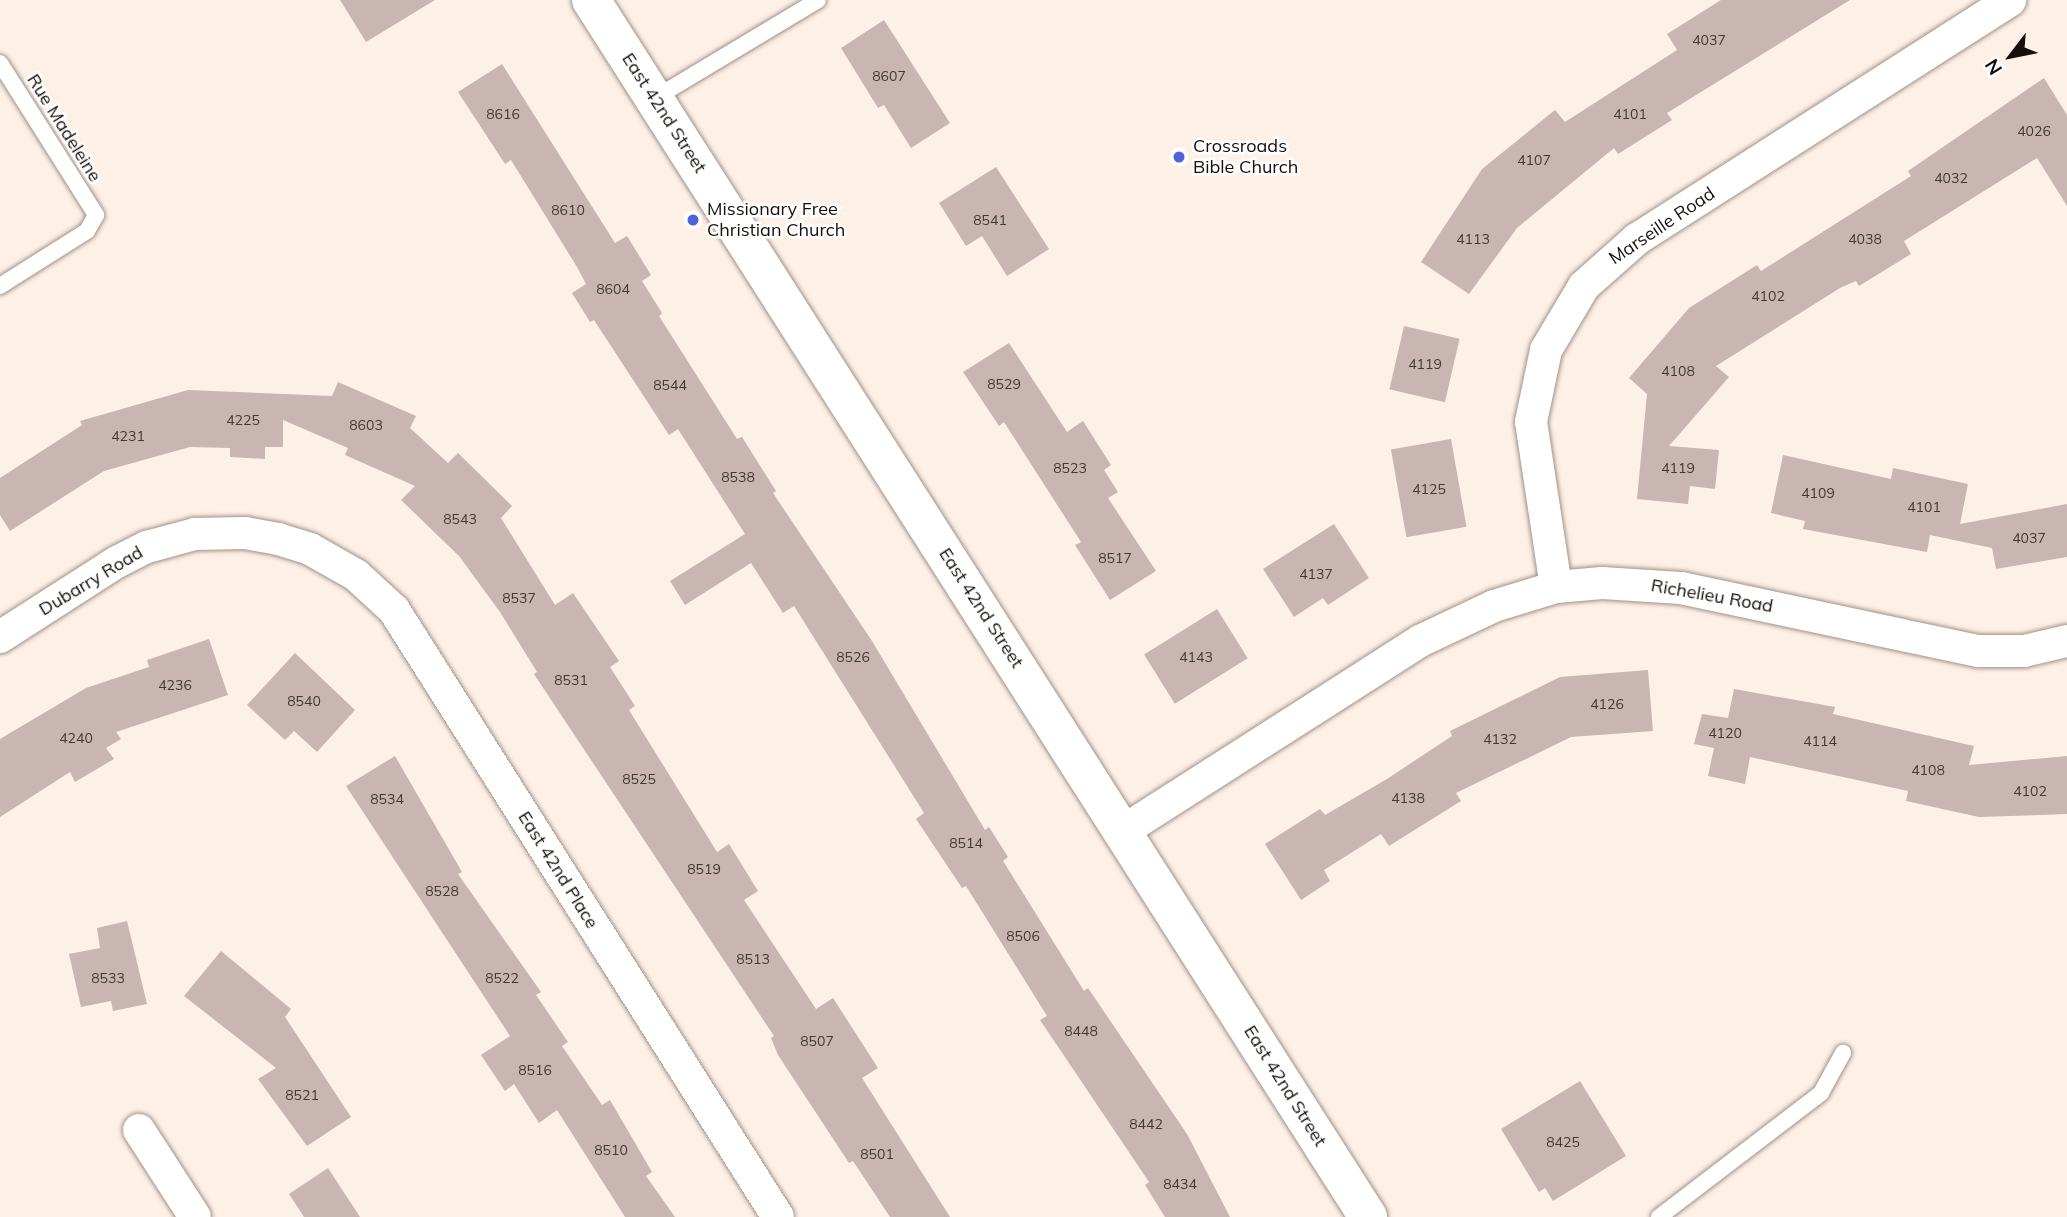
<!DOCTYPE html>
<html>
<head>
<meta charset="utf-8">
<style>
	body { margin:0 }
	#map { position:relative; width:2067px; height:1217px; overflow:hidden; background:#fdf0e7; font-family:Mulish,sans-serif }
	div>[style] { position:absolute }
	.building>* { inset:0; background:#c9b5b2; transform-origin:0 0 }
	.roads { filter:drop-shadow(0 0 2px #a19288) drop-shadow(0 0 2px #a19288) }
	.service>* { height:16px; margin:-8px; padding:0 8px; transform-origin:8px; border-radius:8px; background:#fff }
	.minor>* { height:32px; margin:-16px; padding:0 16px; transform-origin:16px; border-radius:16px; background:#fff }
	.tertiary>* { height:38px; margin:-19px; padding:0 19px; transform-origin:19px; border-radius:19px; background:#fff }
	.dots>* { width:19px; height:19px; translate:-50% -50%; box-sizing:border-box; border:4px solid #fff; border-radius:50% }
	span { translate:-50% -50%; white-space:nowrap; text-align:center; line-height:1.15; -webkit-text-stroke:5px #fff; paint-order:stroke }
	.number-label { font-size:14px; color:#413835 }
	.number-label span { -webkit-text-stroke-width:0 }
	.street-label { font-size:18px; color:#140f0b }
	.poi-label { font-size:18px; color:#140f0b }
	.left { translate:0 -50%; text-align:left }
	.north { position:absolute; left:1976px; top:21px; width:70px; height:70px; -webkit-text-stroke:5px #fff; paint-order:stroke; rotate:238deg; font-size:19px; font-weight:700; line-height:28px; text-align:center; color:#140f0b }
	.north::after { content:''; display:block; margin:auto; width:24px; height:32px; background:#140f0b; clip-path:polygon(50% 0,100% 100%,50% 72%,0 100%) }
</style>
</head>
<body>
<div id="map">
	<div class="building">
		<div style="clip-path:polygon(340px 0,435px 0,366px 42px)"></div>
		<div style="clip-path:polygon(1721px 0,1850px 0,1667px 113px,1672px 120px,1618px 154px,1614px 148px,1517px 228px,1469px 294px,1421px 262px,1482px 169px,1555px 110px,1565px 122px,1677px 50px,1667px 34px)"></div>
		<div style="clip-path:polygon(884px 20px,950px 123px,911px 148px,884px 105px,878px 108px,841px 48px)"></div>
		<div style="clip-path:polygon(502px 64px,615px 243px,627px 236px,651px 275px,642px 281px,662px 313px,659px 316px,737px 439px,742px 437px,776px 491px,773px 493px,872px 641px,985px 830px,989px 827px,1008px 857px,1003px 861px,1084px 991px,1088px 988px,1187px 1134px,1230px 1217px,1165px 1217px,1145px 1185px,1149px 1182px,1040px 1020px,1047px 1016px,966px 886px,962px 888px,916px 819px,924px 813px,794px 606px,783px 613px,751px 563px,685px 605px,670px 581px,745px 534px,678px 429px,669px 435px,594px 320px,590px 322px,572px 293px,586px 284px,577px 267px,511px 160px,505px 164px,458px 92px)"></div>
		<div style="clip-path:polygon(2044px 78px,2067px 115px,2067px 206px,2037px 158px,1904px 241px,1911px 254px,1859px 286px,1856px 281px,1840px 288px,1716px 366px,1729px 377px,1669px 446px,1719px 450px,1715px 489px,1690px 486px,1688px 504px,1637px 499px,1647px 394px,1629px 378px,1689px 308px,1757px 265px,1761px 271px,1911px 176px,1908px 171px)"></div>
		<div style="clip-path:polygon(996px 167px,1049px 249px,1007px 276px,982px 236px,966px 246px,939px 203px)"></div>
		<div style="left:1404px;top:326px;width:57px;height:65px;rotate:13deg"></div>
		<div style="clip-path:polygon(1009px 343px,1067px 432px,1083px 421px,1111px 465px,1104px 470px,1118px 492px,1108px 498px,1156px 571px,1110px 600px,1075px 545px,1081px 542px,1004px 422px,999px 426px,963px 372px)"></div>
		<div style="clip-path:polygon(338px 382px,416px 416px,410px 428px,448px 463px,458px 453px,512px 506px,501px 518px,555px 605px,573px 593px,619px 661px,610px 667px,635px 706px,629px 710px,717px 852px,729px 844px,758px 891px,744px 900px,816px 1009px,833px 998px,878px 1068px,862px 1078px,950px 1217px,890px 1217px,853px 1161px,849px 1163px,778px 1055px,771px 1038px,774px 1036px,534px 674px,537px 672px,500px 612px,459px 556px,401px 500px,415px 486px,345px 455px,348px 448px,283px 420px,283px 447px,265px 447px,265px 459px,230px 457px,230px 448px,190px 447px,104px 471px,10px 531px,0 515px,0 478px,82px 425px,80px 421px,188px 390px,332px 396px)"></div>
		<div style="left:1451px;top:439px;width:89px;height:61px;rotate:80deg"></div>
		<div style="clip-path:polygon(1783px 455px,1891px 479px,1893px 468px,1968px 484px,1960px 524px,2067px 504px,2067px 557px,1996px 569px,1992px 548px,1930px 535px,1927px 552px,1803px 529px,1805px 521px,1771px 513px)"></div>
		<div style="clip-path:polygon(1334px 524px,1369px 578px,1328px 605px,1323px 598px,1294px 617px,1263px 569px)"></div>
		<div style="left:1217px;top:609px;width:58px;height:86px;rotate:58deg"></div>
		<div style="clip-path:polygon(209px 639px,228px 695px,116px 732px,121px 739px,106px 748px,114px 759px,75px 782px,70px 772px,0 817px,0 739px,86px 688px,149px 667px,147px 660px)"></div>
		<div style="clip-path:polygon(295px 653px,355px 710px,317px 752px,294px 731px,285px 740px,247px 705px)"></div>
		<div style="clip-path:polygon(1648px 670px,1653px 731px,1571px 737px,1456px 793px,1461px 801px,1389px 846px,1381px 834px,1324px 870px,1330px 881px,1301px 900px,1265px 844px,1320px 809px,1325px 815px,1387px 779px,1452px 736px,1450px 731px,1560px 677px)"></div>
		<div style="clip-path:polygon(1734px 689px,1835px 707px,1833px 714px,1974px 746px,1969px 765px,2067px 756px,2067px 814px,1979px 817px,1906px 801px,1908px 791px,1750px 757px,1745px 784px,1708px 776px,1714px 748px,1694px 744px,1702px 714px,1728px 718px)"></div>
		<div style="clip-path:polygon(395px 756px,462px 872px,458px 874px,541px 992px,536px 995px,568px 1042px,562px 1046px,602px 1105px,610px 1100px,652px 1172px,646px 1176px,675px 1217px,625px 1217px,557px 1110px,539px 1123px,514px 1084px,505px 1091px,481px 1055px,510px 1036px,346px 786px)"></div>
		<div style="clip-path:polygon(127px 921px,147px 1004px,113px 1011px,111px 1001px,81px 1007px,69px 954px,100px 948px,97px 928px)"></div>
		<div style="clip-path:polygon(221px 951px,291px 1009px,285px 1017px,351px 1117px,307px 1146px,258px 1079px,276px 1068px,184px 996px)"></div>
		<div style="clip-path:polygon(1580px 1081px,1626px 1156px,1553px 1201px,1545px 1188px,1539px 1192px,1501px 1129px)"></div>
		<div style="clip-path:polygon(328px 1168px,360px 1217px,304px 1217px,289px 1194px)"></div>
	</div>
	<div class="roads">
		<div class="service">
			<div style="left:0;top:63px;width:180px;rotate:57.7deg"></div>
			<div style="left:96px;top:215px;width:18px;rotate:119deg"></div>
			<div style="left:87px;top:231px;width:103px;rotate:147.7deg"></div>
			<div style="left:655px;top:98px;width:190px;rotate:-31deg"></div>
			<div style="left:1659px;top:1217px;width:204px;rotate:-37.4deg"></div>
			<div style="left:1821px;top:1093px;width:46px;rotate:-61.2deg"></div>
		</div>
		<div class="minor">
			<div style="left:1556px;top:587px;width:167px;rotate:-98.6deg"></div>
			<div style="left:1531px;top:422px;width:74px;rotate:-78.2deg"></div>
			<div style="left:1546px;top:350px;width:74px;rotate:-59.3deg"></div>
			<div style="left:1584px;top:286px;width:71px;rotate:-41.6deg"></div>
			<div style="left:1637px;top:239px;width:443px;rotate:-32.6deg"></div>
			<div style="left:0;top:637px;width:139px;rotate:-32.7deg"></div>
			<div style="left:117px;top:562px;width:34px;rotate:-27deg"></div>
			<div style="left:147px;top:547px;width:50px;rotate:-15.2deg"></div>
			<div style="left:195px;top:534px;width:50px;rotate:-1.1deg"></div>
			<div style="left:245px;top:533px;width:34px;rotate:10deg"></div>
			<div style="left:278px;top:539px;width:34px;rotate:17deg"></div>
			<div style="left:310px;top:549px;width:53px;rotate:29.5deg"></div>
			<div style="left:356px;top:575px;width:52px;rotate:42.6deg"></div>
			<div style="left:394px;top:610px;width:718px;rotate:57.68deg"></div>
			<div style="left:1123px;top:831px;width:353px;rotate:-32.6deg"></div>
			<div style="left:1420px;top:641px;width:82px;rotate:-25.3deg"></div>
			<div style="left:1494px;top:606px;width:65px;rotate:-17deg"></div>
			<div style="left:1556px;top:587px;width:46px;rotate:-5deg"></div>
			<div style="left:1602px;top:583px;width:79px;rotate:3.6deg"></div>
			<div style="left:1681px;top:588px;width:304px;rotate:12deg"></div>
			<div style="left:1978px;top:651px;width:46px"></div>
			<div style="left:2024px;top:651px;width:44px;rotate:-13.1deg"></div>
			<div style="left:139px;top:1130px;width:103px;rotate:57.2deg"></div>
		</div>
		<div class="tertiary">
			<div style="left:591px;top:0;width:1444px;rotate:57.44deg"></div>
		</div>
	</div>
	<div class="dots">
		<div style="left:1179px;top:157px;background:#4f62d7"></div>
		<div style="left:693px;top:220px;background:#4f62d7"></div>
	</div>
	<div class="number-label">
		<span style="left:1709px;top:40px">4037</span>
		<span style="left:889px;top:76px">8607</span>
		<span style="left:503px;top:114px">8616</span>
		<span style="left:1630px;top:114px">4101</span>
		<span style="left:2034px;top:131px">4026</span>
		<span style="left:1534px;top:160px">4107</span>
		<span style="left:1951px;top:178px">4032</span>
		<span style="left:568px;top:210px">8610</span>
		<span style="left:990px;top:220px">8541</span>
		<span style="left:1473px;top:239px">4113</span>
		<span style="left:1865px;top:239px">4038</span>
		<span style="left:613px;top:289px">8604</span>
		<span style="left:1768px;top:296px">4102</span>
		<span style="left:1425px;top:364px">4119</span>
		<span style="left:1678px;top:371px">4108</span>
		<span style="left:1004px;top:384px">8529</span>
		<span style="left:670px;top:385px">8544</span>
		<span style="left:243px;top:420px">4225</span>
		<span style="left:366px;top:425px">8603</span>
		<span style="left:128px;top:436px">4231</span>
		<span style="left:1070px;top:468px">8523</span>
		<span style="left:1678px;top:468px">4119</span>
		<span style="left:738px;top:477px">8538</span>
		<span style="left:1429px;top:489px">4125</span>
		<span style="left:1818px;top:493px">4109</span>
		<span style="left:1924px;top:507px">4101</span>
		<span style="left:460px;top:519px">8543</span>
		<span style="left:2029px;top:538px">4037</span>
		<span style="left:1115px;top:558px">8517</span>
		<span style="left:1316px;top:574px">4137</span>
		<span style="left:519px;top:598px">8537</span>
		<span style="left:853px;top:657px">8526</span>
		<span style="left:1196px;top:657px">4143</span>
		<span style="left:571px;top:680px">8531</span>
		<span style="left:175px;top:685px">4236</span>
		<span style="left:304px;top:701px">8540</span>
		<span style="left:1607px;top:704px">4126</span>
		<span style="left:1725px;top:733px">4120</span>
		<span style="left:76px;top:738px">4240</span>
		<span style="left:1500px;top:739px">4132</span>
		<span style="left:1820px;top:741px">4114</span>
		<span style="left:1928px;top:770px">4108</span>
		<span style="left:639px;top:779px">8525</span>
		<span style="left:2030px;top:791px">4102</span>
		<span style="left:1408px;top:798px">4138</span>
		<span style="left:387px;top:799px">8534</span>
		<span style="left:966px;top:843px">8514</span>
		<span style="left:704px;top:869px">8519</span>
		<span style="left:442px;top:891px">8528</span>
		<span style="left:1023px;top:936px">8506</span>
		<span style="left:753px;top:959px">8513</span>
		<span style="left:108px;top:978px">8533</span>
		<span style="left:502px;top:978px">8522</span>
		<span style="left:1081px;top:1031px">8448</span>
		<span style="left:817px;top:1041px">8507</span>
		<span style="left:535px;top:1070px">8516</span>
		<span style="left:302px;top:1095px">8521</span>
		<span style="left:1146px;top:1124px">8442</span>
		<span style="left:1563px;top:1142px">8425</span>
		<span style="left:611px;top:1150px">8510</span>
		<span style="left:877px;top:1154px">8501</span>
		<span style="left:1180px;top:1184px">8434</span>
	</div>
	<div class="street-label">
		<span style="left:664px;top:113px;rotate:57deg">East 42nd Street</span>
		<span style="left:64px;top:128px;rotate:58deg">Rue Madeleine</span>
		<span style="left:1662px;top:226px;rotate:-34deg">Marseille Road</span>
		<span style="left:91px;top:581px;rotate:-31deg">Dubarry Road</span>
		<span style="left:1712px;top:596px;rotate:10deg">Richelieu Road</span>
		<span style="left:981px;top:608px;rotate:57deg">East 42nd Street</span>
		<span style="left:558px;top:870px;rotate:58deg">East 42nd Place</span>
		<span style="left:1285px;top:1086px;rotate:58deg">East 42nd Street</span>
	</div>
	<div class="poi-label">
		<span class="left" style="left:1193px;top:157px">Crossroads<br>Bible Church</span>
		<span class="left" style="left:707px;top:220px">Missionary Free<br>Christian Church</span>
	</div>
	<div class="north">N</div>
</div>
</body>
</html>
